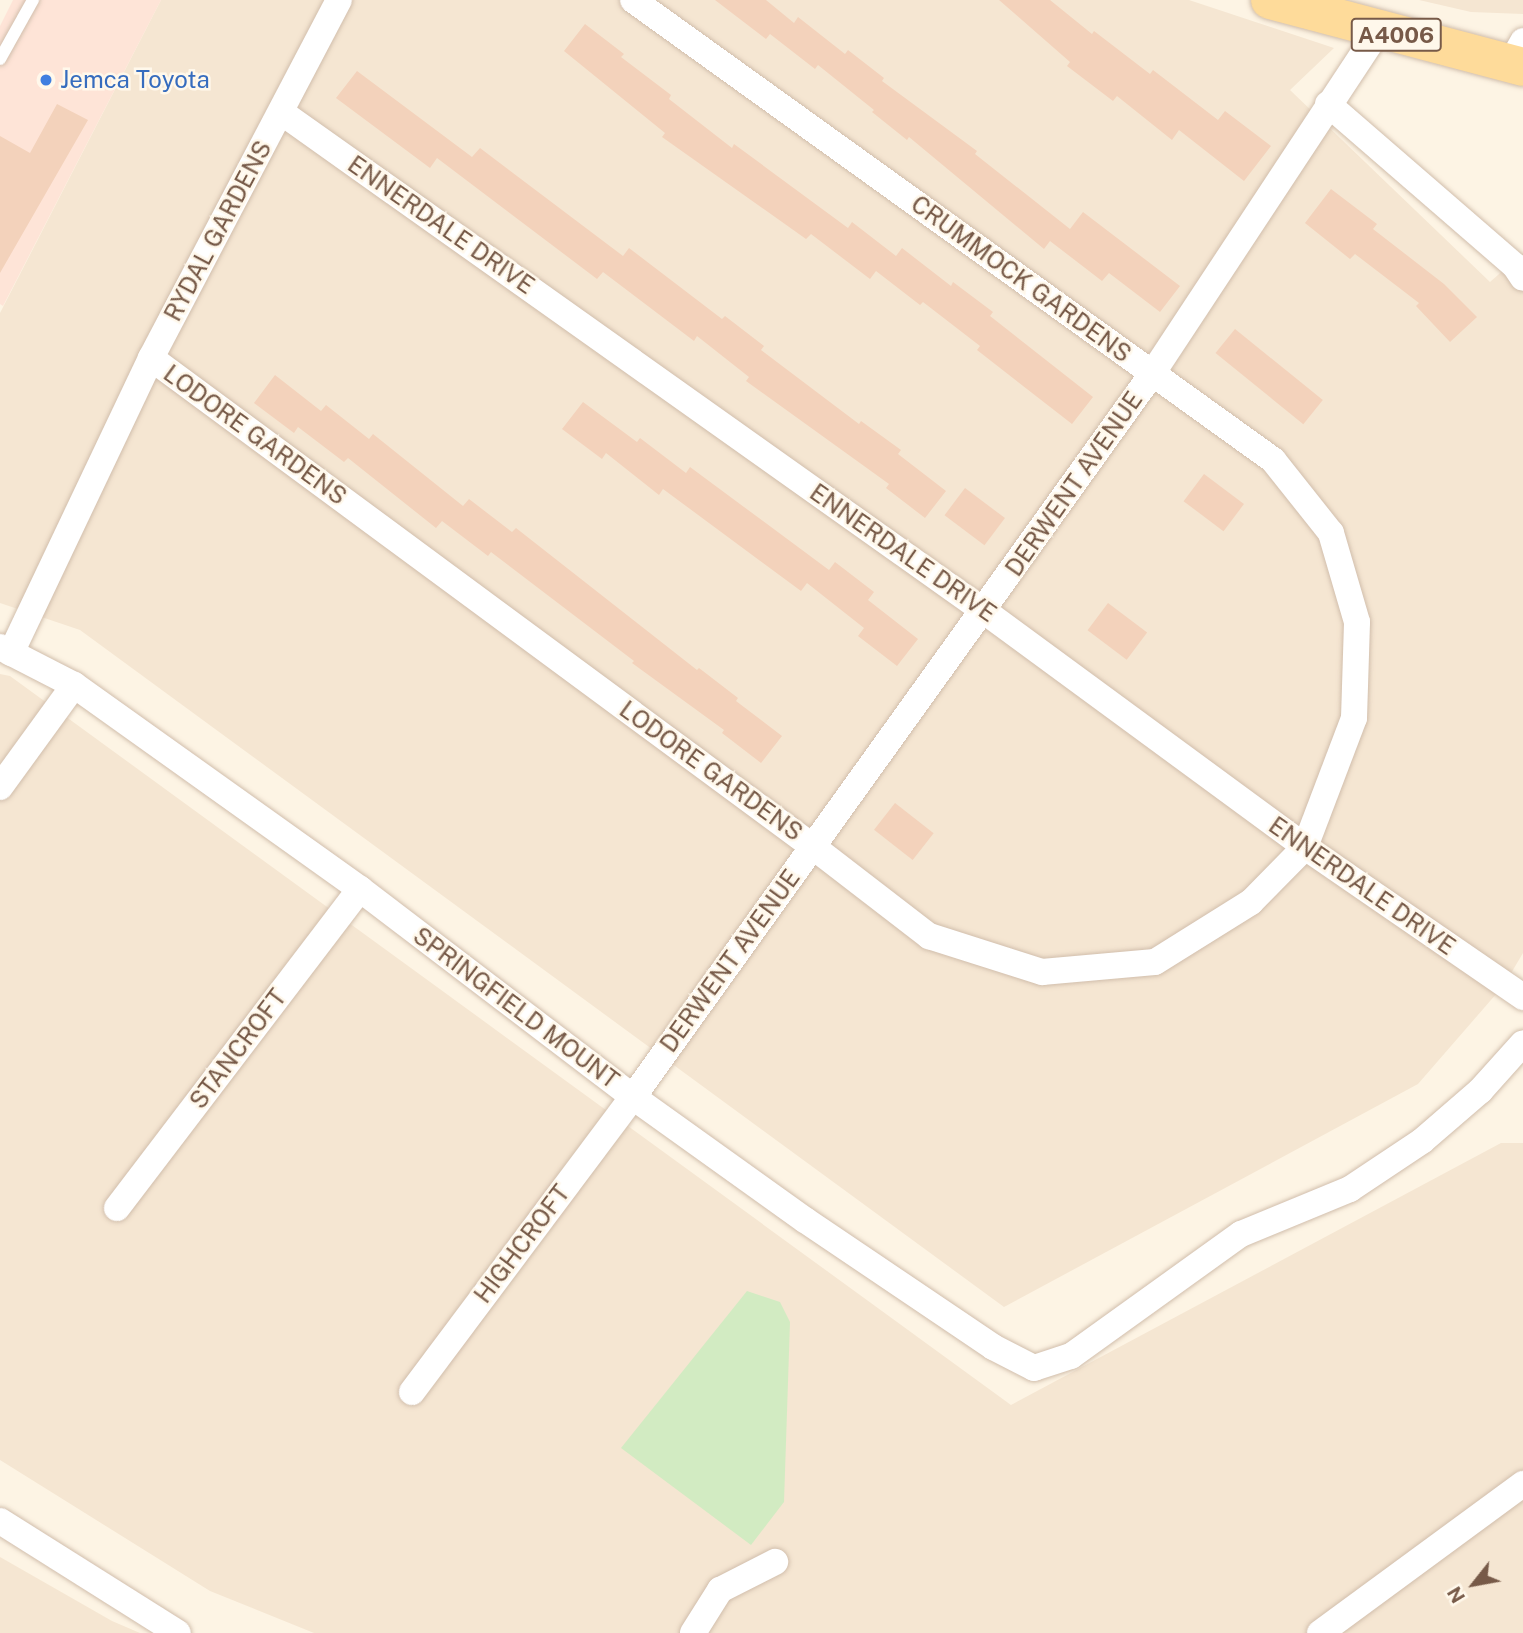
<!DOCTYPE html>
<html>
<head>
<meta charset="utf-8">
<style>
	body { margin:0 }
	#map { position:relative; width:1523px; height:1633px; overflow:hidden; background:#fdf4e4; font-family:"Public Sans",sans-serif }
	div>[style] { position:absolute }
	.residential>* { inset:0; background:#f5e6d2 }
	.commercial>* { inset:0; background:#fee4d7 }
	.green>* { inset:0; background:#d2ebc2 }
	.building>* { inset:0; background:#f3d2bb; transform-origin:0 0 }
	.roads { filter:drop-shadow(0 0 2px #d1beac) drop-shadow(0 0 2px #d1beac) }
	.lane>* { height:12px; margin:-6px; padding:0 6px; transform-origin:6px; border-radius:6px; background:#fff }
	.street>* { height:26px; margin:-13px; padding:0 13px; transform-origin:13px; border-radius:13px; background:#fff }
	.primary>* { height:38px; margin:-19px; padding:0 19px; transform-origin:19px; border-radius:19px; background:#fedb9a }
	.dots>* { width:19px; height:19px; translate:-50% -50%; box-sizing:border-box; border:4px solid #fff8eb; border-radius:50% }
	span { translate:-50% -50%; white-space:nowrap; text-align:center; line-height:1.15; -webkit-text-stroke:5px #fff8eb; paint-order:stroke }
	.shield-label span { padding:2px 5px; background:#fff8eb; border:2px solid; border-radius:5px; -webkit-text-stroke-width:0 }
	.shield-label { font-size:23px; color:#775a48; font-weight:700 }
	.shop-label { font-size:24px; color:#366cbe }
	.left { translate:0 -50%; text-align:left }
	.street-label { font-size:24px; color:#775a48 }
	.north { position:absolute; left:1439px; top:1549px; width:70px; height:70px; -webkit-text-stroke:5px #fff8eb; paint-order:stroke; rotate:239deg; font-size:19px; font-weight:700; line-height:28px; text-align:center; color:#775a48 }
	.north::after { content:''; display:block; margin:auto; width:24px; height:32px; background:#775a48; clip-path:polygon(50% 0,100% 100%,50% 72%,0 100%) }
</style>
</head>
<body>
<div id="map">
	<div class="residential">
		<div style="clip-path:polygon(161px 0,1189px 0,1334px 48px,1290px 90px,1490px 282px,1523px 253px,1523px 953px,1504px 985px,1418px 1084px,1004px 1307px,80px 630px,0 603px,0 313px)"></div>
		<div style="clip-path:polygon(1419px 0,1523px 0,1523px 14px,1471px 12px)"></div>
		<div style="clip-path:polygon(0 674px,10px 676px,1011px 1405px,1501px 1143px,1523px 1143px,1523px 1633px,314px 1633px,210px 1591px,0 1460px)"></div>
		<div style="clip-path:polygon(0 1557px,112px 1621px,140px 1633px,0 1633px)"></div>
	</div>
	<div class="commercial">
		<div style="clip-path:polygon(13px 0,161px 0,3px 306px,0 304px,0 26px)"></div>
	</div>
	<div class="green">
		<div style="clip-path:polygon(747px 1291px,780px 1302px,790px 1322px,784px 1502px,751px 1545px,621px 1448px)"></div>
	</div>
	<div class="building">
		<div style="clip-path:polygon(715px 0,766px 0,794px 23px,798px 17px,845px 54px,848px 50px,884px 78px,882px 81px,977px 151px,975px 154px,1070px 229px,1083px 212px,1180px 286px,1160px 312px,1109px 273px,1102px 281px,1050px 241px,1044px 249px,909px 137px,907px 140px,872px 112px,874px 110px,818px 65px,815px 69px,770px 34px,766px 39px)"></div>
		<div style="clip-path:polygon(999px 0,1050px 0,1092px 34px,1094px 31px,1150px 74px,1153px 70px,1218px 120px,1225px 111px,1271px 146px,1244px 181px,1179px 130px,1172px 140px,1117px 96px,1113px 101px,1067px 66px,1070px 62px)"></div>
		<div style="clip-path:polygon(585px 24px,624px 54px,621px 57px,671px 95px,669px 99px,732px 148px,734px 144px,848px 228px,852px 222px,896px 256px,902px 248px,951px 286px,953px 282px,993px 312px,990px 316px,1093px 397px,1072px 424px,977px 350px,980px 346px,923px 302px,920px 305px,876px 271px,870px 279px,811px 234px,806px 239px,662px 137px,665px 133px,564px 51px)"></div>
		<div style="clip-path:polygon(357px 71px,472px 157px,480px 148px,623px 256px,629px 248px,722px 319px,725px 316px,764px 346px,761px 350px,859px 424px,861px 421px,901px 450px,898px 454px,946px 491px,925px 518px,886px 488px,889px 484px,746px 381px,749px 377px,697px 336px,694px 341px,603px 272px,597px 279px,437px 158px,430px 168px,336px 98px)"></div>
		<div style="clip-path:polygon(57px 104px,88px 120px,0 273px,0 136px,30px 153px)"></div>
		<div style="clip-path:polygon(1331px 189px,1377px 224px,1373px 229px,1444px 284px,1477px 317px,1450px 342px,1416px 306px,1419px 303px,1355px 254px,1350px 259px,1305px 223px)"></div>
		<div style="left:1235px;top:329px;width:113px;height:31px;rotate:39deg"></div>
		<div style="clip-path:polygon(275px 375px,321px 411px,326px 405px,369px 439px,373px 434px,463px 506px,469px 499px,512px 532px,516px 528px,697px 670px,699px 668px,738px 698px,736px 701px,782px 736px,761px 763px,722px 733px,724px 730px,632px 663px,634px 661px,491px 552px,488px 556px,442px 521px,436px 528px,348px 458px,344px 462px,298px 427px,294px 433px,254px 403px)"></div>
		<div style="clip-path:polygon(583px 402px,637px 442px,640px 438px,686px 473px,690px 467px,829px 570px,835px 562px,874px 592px,868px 600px,918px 639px,897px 666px,858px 636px,864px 628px,807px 583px,801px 591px,663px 489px,659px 495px,606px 453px,602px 459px,562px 429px)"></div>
		<div style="left:1204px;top:474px;width:50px;height:34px;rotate:37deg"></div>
		<div style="left:965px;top:488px;width:50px;height:34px;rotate:37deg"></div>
		<div style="left:1108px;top:603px;width:49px;height:34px;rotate:37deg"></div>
		<div style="left:895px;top:803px;width:49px;height:34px;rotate:38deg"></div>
	</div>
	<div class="roads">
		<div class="lane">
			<div style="left:0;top:59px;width:68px;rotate:-60.8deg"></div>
		</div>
		<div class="street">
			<div style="left:1511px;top:63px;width:25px;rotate:-61deg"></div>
			<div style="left:1328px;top:104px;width:247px;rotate:40.9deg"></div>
			<div style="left:1515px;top:266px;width:14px;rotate:56deg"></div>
			<div style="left:281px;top:112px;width:862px;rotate:35.37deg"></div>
			<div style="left:984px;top:611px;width:398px;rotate:36.3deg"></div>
			<div style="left:1305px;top:847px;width:265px;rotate:34.5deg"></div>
			<div style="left:151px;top:358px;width:822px;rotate:36.44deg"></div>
			<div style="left:812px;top:846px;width:148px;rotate:37.6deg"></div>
			<div style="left:929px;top:936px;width:119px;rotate:17.7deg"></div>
			<div style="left:1042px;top:972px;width:113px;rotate:-5.1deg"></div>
			<div style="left:1155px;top:962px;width:113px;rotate:-32deg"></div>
			<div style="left:1251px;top:902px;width:77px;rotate:-45.5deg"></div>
			<div style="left:1305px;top:847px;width:138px;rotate:-69.2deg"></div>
			<div style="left:1354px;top:718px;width:96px;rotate:-88.2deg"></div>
			<div style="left:1357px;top:622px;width:93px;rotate:-106.3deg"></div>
			<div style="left:1331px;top:533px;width:93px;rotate:-128.5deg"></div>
			<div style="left:1273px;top:460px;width:788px;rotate:-144.29deg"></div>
			<div style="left:0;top:647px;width:83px;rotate:27.2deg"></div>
			<div style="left:74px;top:685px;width:351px;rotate:35.5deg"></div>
			<div style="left:360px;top:889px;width:343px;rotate:37.3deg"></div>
			<div style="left:633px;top:1097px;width:211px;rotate:35.6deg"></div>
			<div style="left:805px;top:1220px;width:227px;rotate:34deg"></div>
			<div style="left:993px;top:1347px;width:46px;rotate:27.1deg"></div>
			<div style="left:1034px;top:1368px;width:39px;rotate:-18deg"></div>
			<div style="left:1071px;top:1356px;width:209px;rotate:-35.7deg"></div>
			<div style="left:1241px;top:1234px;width:118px;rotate:-22.4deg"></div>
			<div style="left:1350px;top:1189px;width:87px;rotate:-33.7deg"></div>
			<div style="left:1422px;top:1141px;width:77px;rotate:-40.8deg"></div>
			<div style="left:1480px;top:1091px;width:64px;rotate:-48.1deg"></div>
			<div style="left:11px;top:653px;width:327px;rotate:-64.6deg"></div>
			<div style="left:151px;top:358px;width:404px;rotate:-62.3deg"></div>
			<div style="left:0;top:787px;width:126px;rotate:-54deg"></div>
			<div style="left:117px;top:1208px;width:401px;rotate:-52.7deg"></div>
			<div style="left:412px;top:1392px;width:369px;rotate:-53.2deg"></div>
			<div style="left:633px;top:1097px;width:890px;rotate:-54.33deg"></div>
			<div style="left:1152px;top:374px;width:411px;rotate:-56.6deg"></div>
			<div style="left:0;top:1521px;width:210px;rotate:32.2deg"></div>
			<div style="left:693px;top:1633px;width:51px;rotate:-57.9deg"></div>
			<div style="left:720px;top:1590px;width:62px;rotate:-27deg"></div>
			<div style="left:1320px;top:1633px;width:252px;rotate:-36.3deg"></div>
		</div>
		<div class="primary">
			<div style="left:1270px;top:0;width:262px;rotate:14.8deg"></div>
		</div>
	</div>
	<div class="dots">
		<div style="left:46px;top:80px;background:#3f7fe0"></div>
	</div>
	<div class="shield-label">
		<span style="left:1396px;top:35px">A4006</span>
	</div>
	<div class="shop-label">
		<span class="left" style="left:60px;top:80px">Jemca Toyota</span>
	</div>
	<div class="street-label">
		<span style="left:441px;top:225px;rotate:35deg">ENNERDALE DRIVE</span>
		<span style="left:218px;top:231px;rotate:-62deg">RYDAL GARDENS</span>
		<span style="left:1021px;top:279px;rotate:36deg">CRUMMOCK GARDENS</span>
		<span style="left:255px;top:435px;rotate:36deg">LODORE GARDENS</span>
		<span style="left:1074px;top:484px;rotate:-55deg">DERWENT AVENUE</span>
		<span style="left:903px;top:553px;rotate:35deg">ENNERDALE DRIVE</span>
		<span style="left:711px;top:771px;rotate:36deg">LODORE GARDENS</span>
		<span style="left:1362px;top:886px;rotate:35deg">ENNERDALE DRIVE</span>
		<span style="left:730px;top:961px;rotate:-54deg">DERWENT AVENUE</span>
		<span style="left:516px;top:1008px;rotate:37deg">SPRINGFIELD MOUNT</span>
		<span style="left:238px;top:1049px;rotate:-53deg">STANCROFT</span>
		<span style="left:522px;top:1244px;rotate:-53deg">HIGHCROFT</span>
	</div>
	<div class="north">N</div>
</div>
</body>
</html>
